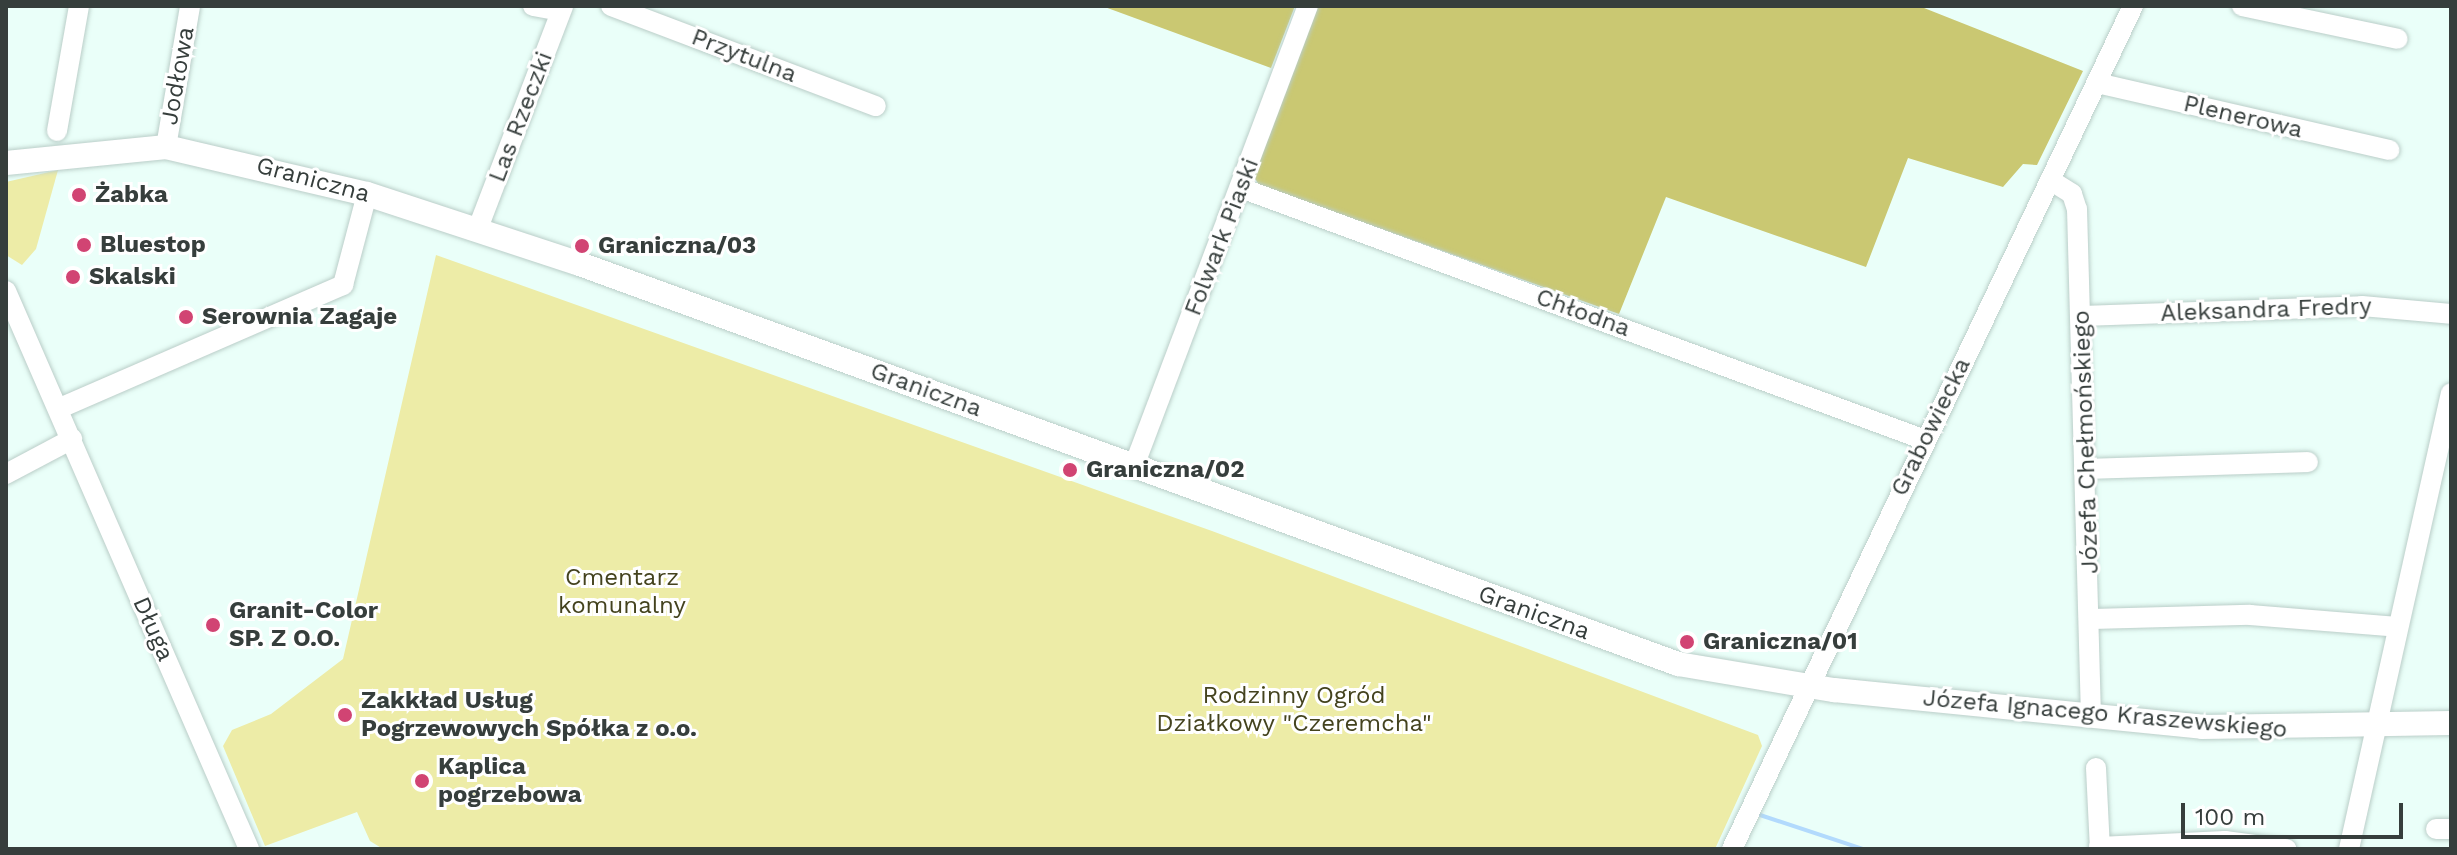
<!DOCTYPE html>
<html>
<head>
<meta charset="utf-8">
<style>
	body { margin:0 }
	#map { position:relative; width:2457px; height:855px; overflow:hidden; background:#eafff9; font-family:"Work Sans",sans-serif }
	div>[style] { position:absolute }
	.green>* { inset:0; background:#edeca7 }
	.forest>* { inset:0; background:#cac872 }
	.stream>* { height:4px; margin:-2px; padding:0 2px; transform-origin:2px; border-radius:2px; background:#b2dafd }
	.roads { filter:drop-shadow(0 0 2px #bacec8) drop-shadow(0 0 2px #bacec8) }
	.minor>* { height:20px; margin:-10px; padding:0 10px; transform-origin:10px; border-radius:10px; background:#fff }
	.major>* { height:24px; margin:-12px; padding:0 12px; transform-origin:12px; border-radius:12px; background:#fff }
	.dots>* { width:22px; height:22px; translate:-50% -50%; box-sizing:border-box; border:4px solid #fff; border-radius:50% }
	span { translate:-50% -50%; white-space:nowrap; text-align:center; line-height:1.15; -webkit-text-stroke:6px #fff; paint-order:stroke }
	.street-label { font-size:24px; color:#363e3c }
	.poi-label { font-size:24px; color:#363e3c; font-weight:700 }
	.left { translate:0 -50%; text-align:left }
	.park-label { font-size:24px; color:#44431e }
	.frame { position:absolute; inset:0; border:8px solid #363e3c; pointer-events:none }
	.scale { position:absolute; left:2181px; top:803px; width:222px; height:36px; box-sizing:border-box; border:4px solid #363e3c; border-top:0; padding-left:10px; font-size:24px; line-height:28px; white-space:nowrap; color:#363e3c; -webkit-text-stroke:6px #fff; paint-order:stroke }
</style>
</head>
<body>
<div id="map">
	<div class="green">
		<div style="clip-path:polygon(58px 170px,36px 249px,22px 265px,6px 255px,6px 182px)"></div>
		<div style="clip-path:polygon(436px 255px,1212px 531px,1758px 735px,1762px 746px,1715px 849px,383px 849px,370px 841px,357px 812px,265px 846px,223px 746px,232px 730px,271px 714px,343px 659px)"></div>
	</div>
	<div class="forest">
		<div style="clip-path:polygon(1102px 6px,1295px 6px,1271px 68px)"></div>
		<div style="clip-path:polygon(1314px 6px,1919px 6px,2083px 71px,2037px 165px,2023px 164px,2003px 187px,1908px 158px,1866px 267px,1666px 197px,1619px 314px,1259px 185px,1250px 170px)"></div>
	</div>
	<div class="stream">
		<div style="left:1760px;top:815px;width:108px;rotate:18.3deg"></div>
	</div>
	<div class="roads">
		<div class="minor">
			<div style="left:533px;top:6px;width:28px;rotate:10deg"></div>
			<div style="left:611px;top:6px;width:283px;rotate:20.7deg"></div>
			<div style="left:2242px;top:6px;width:159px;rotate:11.9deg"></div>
			<div style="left:2097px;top:83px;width:300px;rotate:12.9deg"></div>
			<div style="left:57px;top:131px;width:127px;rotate:-80deg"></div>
			<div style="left:166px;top:147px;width:143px;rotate:-80.3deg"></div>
			<div style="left:2050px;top:180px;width:26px;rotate:32deg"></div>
			<div style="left:2072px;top:194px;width:16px;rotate:72deg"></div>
			<div style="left:2077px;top:209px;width:508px;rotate:88.42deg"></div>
			<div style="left:1241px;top:188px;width:729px;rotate:20.22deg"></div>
			<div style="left:478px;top:228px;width:238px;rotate:-69deg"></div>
			<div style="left:6px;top:291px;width:609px;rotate:66.47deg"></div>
			<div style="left:2082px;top:316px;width:280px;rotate:-2deg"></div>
			<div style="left:2362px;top:306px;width:89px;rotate:5.1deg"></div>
			<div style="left:60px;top:408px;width:309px;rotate:-23.5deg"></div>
			<div style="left:343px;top:285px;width:94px;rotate:-75.2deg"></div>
			<div style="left:1134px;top:466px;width:492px;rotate:-69.3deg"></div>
			<div style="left:2087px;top:469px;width:221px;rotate:-1.8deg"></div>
			<div style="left:6px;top:474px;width:75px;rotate:-27.9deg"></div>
			<div style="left:2092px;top:619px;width:158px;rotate:-1.5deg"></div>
			<div style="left:2250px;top:615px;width:148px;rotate:4.6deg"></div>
			<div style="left:2096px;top:768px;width:81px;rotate:87.2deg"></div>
			<div style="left:2436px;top:829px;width:15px"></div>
			<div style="left:2099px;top:847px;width:126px;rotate:-2.7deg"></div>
			<div style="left:2225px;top:841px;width:62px;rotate:7.5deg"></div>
			<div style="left:1732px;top:849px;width:934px;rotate:-64.56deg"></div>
			<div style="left:2349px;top:849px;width:467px;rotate:-77.4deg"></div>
		</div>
		<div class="major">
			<div style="left:6px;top:163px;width:161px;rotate:-5.7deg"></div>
			<div style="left:166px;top:147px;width:206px;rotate:13.2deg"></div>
			<div style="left:367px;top:194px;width:221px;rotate:18.2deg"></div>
			<div style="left:577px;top:263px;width:1172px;rotate:20.01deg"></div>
			<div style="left:1678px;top:664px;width:158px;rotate:9.5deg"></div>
			<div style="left:1834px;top:690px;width:370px;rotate:5.7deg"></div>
			<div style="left:2202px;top:727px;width:249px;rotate:-0.9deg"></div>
		</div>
	</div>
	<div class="dots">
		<div style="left:79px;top:195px;background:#d14473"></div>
		<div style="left:84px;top:245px;background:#d14473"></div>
		<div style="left:582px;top:246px;background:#d14473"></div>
		<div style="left:73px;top:277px;background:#d14473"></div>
		<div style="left:186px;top:317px;background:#d14473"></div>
		<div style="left:1070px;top:470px;background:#d14473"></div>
		<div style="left:213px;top:625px;background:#d14473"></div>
		<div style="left:1687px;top:642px;background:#d14473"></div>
		<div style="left:345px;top:715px;background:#d14473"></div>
		<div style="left:422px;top:781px;background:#d14473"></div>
	</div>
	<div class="street-label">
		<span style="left:744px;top:56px;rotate:21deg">Przytulna</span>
		<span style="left:178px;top:76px;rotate:-80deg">Jodłowa</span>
		<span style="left:521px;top:117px;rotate:-69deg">Las Rzeczki</span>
		<span style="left:2243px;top:117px;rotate:13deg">Plenerowa</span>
		<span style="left:313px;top:180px;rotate:15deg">Graniczna</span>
		<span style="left:1222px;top:237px;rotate:-69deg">Folwark Piaski</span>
		<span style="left:2266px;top:310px;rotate:-2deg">Aleksandra Fredry</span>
		<span style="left:1583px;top:313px;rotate:20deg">Chłodna</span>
		<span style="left:926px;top:390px;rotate:20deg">Graniczna</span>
		<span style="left:1931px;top:427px;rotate:-64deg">Grabowiecka</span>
		<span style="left:2086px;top:442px;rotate:-92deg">Józefa Chełmońskiego</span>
		<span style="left:1534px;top:613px;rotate:20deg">Graniczna</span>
		<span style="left:153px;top:629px;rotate:66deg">Długa</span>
		<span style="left:2105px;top:714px;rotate:5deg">Józefa Ignacego Kraszewskiego</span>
	</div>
	<div class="poi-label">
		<span class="left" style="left:95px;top:195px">Żabka</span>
		<span class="left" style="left:100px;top:245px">Bluestop</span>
		<span class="left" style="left:598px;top:246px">Graniczna/03</span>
		<span class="left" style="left:89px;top:277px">Skalski</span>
		<span class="left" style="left:202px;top:317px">Serownia Zagaje</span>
		<span class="left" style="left:1086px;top:470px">Graniczna/02</span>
		<span class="left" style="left:229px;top:625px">Granit-Color<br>SP. Z O.O.</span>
		<span class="left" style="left:1703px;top:642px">Graniczna/01</span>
		<span class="left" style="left:361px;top:715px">Zakkład Usług<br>Pogrzewowych Spółka z o.o.</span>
		<span class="left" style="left:438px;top:781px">Kaplica<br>pogrzebowa</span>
	</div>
	<div class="park-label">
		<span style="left:622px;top:592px">Cmentarz<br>komunalny</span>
		<span style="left:1294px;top:710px">Rodzinny Ogród<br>Działkowy "Czeremcha"</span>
	</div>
	<div class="frame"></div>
	<div class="scale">100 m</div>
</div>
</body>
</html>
